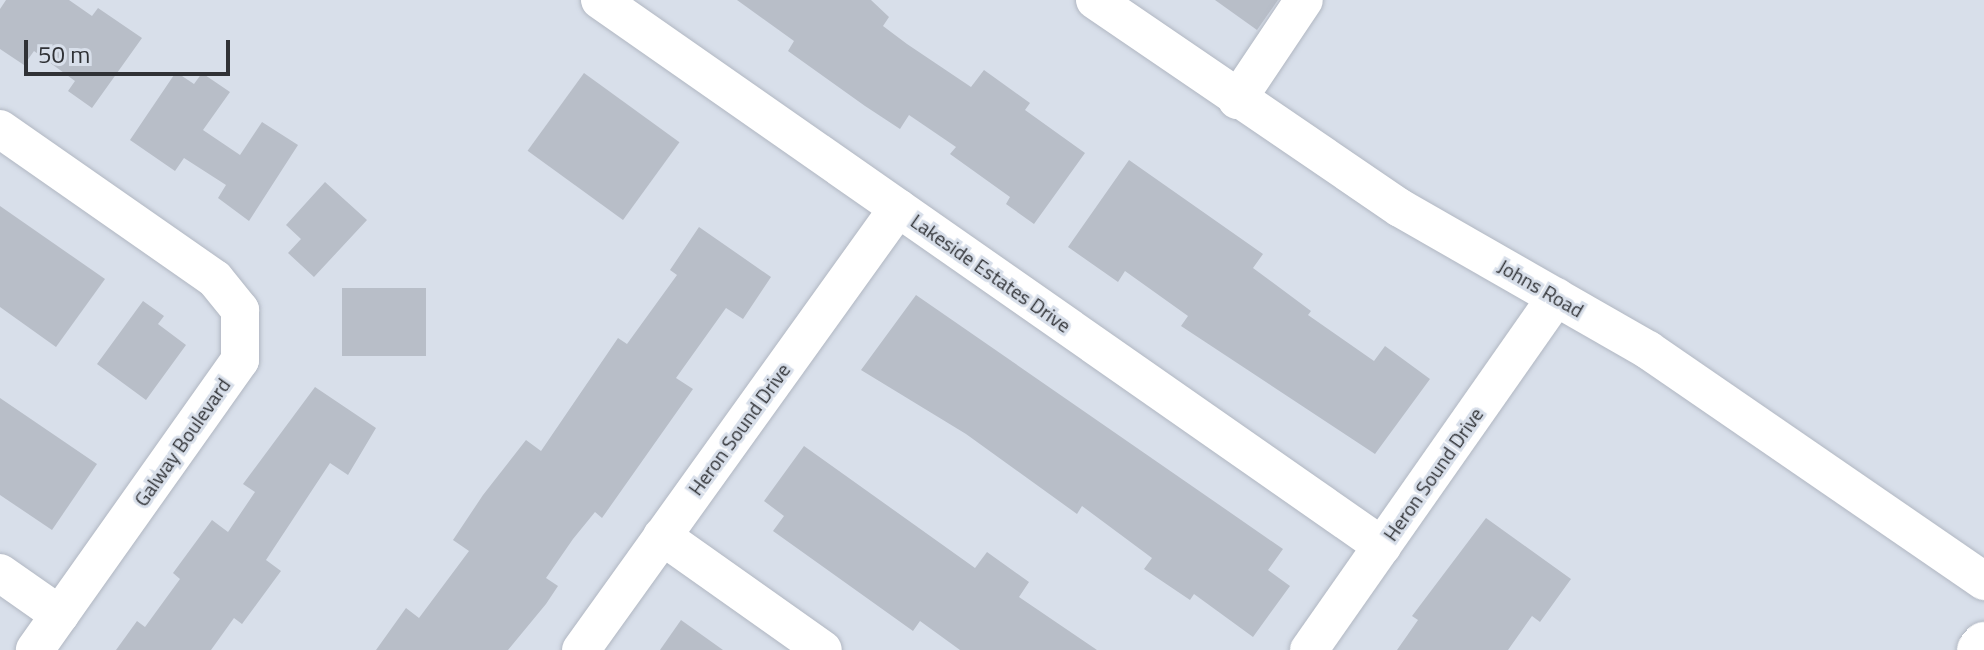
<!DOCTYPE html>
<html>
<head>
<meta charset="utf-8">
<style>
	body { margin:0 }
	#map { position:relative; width:1984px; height:650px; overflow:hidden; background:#d8dfea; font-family:"Titillium Web",sans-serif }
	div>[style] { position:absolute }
	.building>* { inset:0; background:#b8bec8; transform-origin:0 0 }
	.roads { filter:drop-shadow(0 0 2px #b1b7c2) drop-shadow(0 0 2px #b1b7c2) }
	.minor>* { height:38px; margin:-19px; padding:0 19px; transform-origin:19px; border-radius:19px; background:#fff }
	.highway>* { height:44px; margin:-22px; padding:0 22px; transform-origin:22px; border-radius:22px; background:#fff }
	span { translate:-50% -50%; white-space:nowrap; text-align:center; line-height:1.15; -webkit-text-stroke:6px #d8dfea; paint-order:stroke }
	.street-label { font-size:20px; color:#303236 }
	.scale { position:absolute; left:24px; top:40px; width:206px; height:36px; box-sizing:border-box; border:4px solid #303236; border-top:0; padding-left:10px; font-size:24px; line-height:28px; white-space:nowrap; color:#303236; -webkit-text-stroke:6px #d8dfea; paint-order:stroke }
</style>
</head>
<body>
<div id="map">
	<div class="building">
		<div style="clip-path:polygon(6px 0,69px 0,92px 16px,98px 8px,142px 38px,92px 108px,68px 91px,75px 81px,34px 51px,24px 65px,0 49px,0 9px)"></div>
		<div style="clip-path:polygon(737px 0,871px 0,889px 17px,883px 26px,907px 44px,971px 87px,984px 70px,1030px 103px,1025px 110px,1085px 153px,1034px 224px,1006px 204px,1010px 197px,950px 154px,956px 147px,909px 115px,900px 129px,865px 106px,788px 51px,794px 41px)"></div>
		<div style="clip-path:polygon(1215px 0,1278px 0,1257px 30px)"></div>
		<div style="clip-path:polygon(176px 72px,194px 84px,202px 73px,230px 92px,203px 130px,240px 155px,262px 122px,298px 145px,249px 221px,218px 198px,226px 185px,184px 158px,175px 171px,130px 140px)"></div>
		<div style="left:584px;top:73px;width:118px;height:96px;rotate:36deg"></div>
		<div style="clip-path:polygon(1129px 160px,1263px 254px,1253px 268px,1311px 311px,1308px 315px,1374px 361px,1385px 346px,1430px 379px,1375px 454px,1181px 326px,1188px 316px,1125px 271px,1118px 282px,1068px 247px)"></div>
		<div style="clip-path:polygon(325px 182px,367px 220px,314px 277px,288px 253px,301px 239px,286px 225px)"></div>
		<div style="clip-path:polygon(0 206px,105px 279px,56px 347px,0 307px)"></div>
		<div style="clip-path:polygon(699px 227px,771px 277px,743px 319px,726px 308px,676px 378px,693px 389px,602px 518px,595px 512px,573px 539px,546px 578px,558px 586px,546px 604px,508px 650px,376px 650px,406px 608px,419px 618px,469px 551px,453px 540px,483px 495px,526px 440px,541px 451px,618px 338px,627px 344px,677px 275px,670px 270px)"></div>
		<div style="left:426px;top:288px;width:68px;height:84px;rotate:90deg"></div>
		<div style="clip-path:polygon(916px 295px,1283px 549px,1268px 570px,1290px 586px,1253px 637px,1194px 594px,1190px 600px,1144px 569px,1152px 558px,1082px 506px,1077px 514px,966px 434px,861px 370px)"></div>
		<div style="clip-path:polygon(143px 301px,164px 316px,158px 324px,186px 345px,146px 400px,97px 364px)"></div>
		<div style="clip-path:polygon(315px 387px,376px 428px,348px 475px,330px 463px,266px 560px,281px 571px,242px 624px,234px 618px,211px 650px,116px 650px,137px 621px,145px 627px,180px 579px,173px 573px,212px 520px,228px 532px,255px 492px,243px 484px)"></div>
		<div style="clip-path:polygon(0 398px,97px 464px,52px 530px,0 495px)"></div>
		<div style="clip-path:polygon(804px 446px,975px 568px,987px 552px,1029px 582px,1019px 597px,1097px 650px,960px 650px,920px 621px,913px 631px,773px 531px,784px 516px,764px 501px)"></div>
		<div style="clip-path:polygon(1486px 518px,1571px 579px,1540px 622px,1532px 616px,1508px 650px,1397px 650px,1418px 620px,1412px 616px)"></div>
		<div style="clip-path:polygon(681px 620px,723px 650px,660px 650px)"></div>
	</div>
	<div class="roads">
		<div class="minor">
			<div style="left:600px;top:0;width:954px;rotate:34.92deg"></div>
			<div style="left:1095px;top:0;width:369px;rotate:34.3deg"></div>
			<div style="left:1400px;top:208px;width:286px;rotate:29.8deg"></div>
			<div style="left:1648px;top:350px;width:408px;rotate:34.5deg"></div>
			<div style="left:1237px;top:100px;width:120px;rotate:-56.2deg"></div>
			<div style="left:0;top:129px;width:262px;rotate:34.9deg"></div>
			<div style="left:215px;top:279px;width:40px;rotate:51deg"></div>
			<div style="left:240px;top:310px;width:50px;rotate:90deg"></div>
			<div style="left:240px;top:360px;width:355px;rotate:125.3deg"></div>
			<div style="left:662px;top:536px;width:197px;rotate:35.3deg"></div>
			<div style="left:0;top:573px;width:73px;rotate:35deg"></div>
			<div style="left:581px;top:650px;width:544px;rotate:-54.35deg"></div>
			<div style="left:1309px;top:650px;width:431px;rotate:-55deg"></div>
		</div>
		<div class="highway">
			<div style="left:1979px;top:650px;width:8px;rotate:-50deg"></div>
		</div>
	</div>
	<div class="street-label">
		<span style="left:991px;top:273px;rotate:35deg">Lakeside Estates Drive</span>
		<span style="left:1541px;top:288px;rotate:30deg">Johns Road</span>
		<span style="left:739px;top:429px;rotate:-54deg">Heron Sound Drive</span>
		<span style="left:182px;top:442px;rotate:-55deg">Galway Boulevard</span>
		<span style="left:1433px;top:474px;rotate:-55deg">Heron Sound Drive</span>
	</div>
	<div class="scale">50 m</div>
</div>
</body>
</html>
